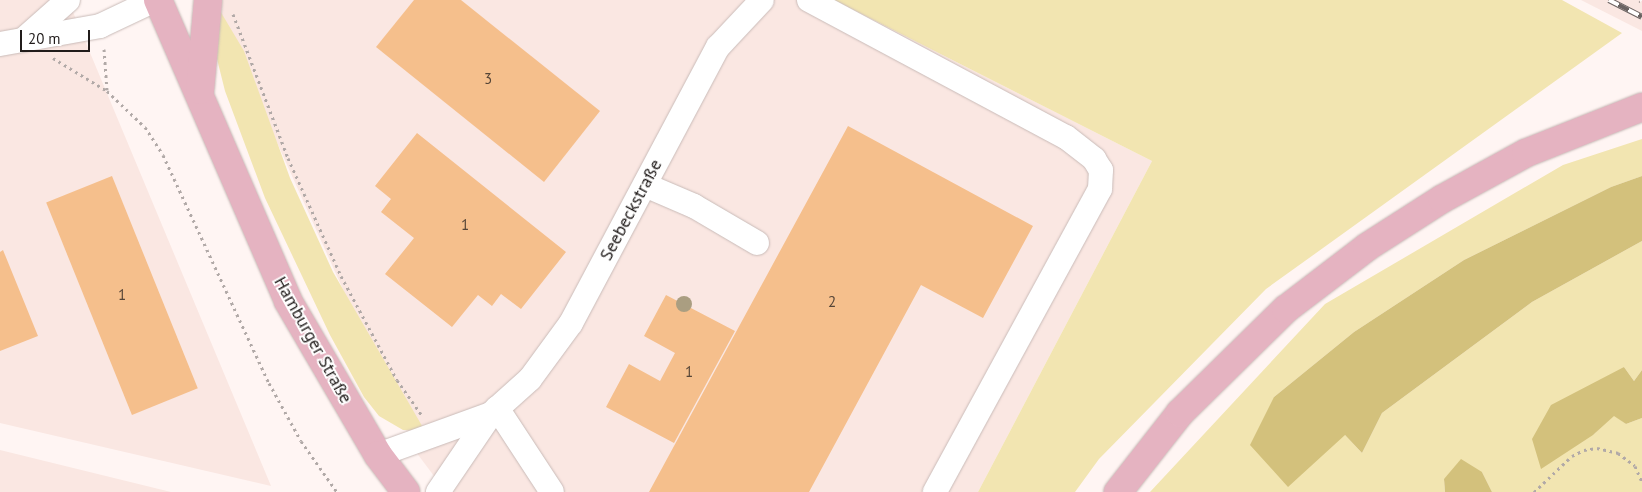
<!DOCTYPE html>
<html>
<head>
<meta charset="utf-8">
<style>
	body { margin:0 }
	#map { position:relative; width:1642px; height:492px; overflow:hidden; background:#fff5f3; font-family:"PT Sans",sans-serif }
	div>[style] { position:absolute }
	.built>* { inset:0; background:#fae7e2 }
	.green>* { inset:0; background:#f2e5b1 }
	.forest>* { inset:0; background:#d3c17c }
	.building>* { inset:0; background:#f5bf8c; transform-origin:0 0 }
	.path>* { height:3px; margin-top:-1.5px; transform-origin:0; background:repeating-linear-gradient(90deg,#b1a9a7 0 2.5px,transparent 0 6.5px) }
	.roads { filter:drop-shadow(0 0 1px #c9bbb8) drop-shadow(0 0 1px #c9bbb8) }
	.minor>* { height:24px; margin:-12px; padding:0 12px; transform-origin:12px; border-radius:12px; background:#fff }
	.major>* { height:28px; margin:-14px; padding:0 14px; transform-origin:14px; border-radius:14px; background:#e5b3c1 }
	.rail>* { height:5.5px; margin-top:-2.75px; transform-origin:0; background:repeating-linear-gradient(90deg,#fff 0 11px,#6a6362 0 22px); box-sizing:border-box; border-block:1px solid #6a6362 }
	.trees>* { width:16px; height:16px; margin:-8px; border-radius:50%; background:#aa9e81 }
	span { translate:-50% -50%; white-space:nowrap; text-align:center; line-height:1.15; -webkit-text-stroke:4px #fff; paint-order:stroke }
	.number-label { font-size:15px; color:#564537 }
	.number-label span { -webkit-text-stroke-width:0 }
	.street-label { font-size:18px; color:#211c1b }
	.scale { position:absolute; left:20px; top:30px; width:70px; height:22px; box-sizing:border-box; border:2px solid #211c1b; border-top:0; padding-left:6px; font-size:15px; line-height:18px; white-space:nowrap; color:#211c1b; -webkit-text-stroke:4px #fff; paint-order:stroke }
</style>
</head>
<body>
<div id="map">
	<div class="built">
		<div style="clip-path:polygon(0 0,68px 0,271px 486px,0 423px)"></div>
		<div style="clip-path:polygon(213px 0,834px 0,1152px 161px,978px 492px,446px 492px,416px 452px)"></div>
		<div style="clip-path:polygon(1581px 0,1642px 0,1642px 31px)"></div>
		<div style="clip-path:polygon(0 450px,171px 492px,0 492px)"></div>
	</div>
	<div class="green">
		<div style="clip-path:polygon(834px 0,1562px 0,1622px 33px,1266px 289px,1099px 459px,1075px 492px,978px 492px,1152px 161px)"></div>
		<div style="clip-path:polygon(216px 4px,244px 51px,290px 178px,333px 272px,425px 431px,403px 430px,379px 416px,364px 397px,330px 335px,265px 198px,225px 91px,215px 51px)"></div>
		<div style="clip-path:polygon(1642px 139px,1642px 176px,1611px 187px,1464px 260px,1354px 332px,1274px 397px,1345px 435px,1362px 453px,1382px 413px,1532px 302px,1642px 241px,1642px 370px,1634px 381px,1624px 367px,1593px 435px,1614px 415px,1626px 424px,1642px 418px,1642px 492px,1492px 492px,1482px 472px,1444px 479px,1445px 492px,1150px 492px,1325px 304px,1563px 165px)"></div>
	</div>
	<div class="forest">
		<div style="clip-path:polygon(1642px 176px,1642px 241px,1532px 302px,1382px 413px,1362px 453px,1345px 435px,1288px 487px,1250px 445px,1274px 397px,1354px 332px,1464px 260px,1611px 187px)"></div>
		<div style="clip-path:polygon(1624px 367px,1634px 381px,1642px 370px,1642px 418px,1626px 424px,1614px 416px,1593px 435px,1541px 469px,1532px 439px,1551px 405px)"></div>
		<div style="clip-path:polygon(1461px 459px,1482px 472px,1492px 492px,1445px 492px,1444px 479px)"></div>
	</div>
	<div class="building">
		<div style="clip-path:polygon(414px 0,461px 0,600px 111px,544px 182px,376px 47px)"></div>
		<div style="clip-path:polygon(848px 126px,1033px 226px,983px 318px,921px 285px,809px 492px,649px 492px)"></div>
		<div style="clip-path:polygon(417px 133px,566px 252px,521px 309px,501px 294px,492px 306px,478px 295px,452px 327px,385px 274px,414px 238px,381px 212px,391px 199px,375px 186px)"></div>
		<div style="left:112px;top:176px;width:229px;height:71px;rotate:68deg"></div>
		<div style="clip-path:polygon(3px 250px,38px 336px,0 351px,0 252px)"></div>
		<div style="clip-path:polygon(666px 295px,735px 331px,674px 443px,606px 407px,629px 364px,660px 381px,675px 353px,644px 336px)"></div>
	</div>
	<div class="path">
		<div style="left:233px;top:14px;width:154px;rotate:69.1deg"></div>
		<div style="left:288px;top:158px;width:129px;rotate:65.8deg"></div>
		<div style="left:341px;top:276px;width:118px;rotate:61.7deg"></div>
		<div style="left:397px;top:380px;width:42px;rotate:54.8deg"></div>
		<div style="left:104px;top:49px;width:41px;rotate:85.8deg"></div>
		<div style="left:53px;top:58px;width:63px;rotate:31.4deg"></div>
		<div style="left:107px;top:91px;width:52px;rotate:43.5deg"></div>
		<div style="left:145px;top:127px;width:33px;rotate:57deg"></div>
		<div style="left:163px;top:155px;width:251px;rotate:65.1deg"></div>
		<div style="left:269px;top:383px;width:66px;rotate:61.1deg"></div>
		<div style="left:301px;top:441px;width:62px;rotate:54.8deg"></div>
		<div style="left:1534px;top:492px;width:52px;rotate:-43.5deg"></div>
		<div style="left:1572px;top:456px;width:13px;rotate:-27deg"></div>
		<div style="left:1584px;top:450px;width:13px;rotate:-9deg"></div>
		<div style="left:1597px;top:448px;width:22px;rotate:13deg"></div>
		<div style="left:1618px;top:453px;width:21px;rotate:37deg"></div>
		<div style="left:1635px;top:466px;width:17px;rotate:66deg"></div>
	</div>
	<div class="roads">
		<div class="minor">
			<div style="left:809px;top:0;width:291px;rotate:28.1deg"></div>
			<div style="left:1066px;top:137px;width:36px;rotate:38deg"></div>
			<div style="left:1094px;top:159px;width:13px;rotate:58deg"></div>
			<div style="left:1101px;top:170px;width:19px;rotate:93deg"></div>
			<div style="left:1100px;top:189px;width:345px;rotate:118.6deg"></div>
			<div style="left:23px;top:40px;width:60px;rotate:-41.6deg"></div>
			<div style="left:0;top:44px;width:102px;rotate:-10.2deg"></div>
			<div style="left:100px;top:26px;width:61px;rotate:-25.3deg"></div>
			<div style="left:645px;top:185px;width:53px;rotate:23.2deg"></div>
			<div style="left:694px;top:206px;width:73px;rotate:30.4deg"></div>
			<div style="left:497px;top:408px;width:100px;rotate:56.8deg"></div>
			<div style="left:378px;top:455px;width:120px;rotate:-19.9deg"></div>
			<div style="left:438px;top:492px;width:94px;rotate:-55.8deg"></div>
			<div style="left:491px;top:414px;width:52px;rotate:-41.9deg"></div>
			<div style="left:530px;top:379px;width:69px;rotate:-53.8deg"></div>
			<div style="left:571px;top:323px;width:313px;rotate:-62deg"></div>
			<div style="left:718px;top:47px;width:64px;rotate:-46.9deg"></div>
		</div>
		<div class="major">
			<div style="left:158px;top:0;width:328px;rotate:66.6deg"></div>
			<div style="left:288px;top:301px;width:178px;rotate:59.7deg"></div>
			<div style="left:378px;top:455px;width:46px;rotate:52.9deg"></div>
			<div style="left:200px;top:90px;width:90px;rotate:-84.9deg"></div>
			<div style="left:1118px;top:492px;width:100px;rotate:-51.9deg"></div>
			<div style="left:1180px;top:413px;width:148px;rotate:-44.5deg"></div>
			<div style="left:1286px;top:309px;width:102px;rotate:-37.4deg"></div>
			<div style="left:1367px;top:247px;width:89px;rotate:-32.6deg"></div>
			<div style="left:1442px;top:199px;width:96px;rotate:-28.7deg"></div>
			<div style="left:1526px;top:153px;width:125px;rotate:-21.6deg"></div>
		</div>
	</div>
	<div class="rail">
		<div style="left:1609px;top:0;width:37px;rotate:27deg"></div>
		<div style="left:1641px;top:0;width:1px;rotate:45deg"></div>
	</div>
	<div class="trees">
		<div style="left:684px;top:304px"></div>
	</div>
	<div class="number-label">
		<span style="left:488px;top:79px">3</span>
		<span style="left:465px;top:225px">1</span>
		<span style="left:122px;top:295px">1</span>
		<span style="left:832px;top:302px">2</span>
		<span style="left:689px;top:372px">1</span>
	</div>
	<div class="street-label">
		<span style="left:631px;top:210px;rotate:-62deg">Seebeckstraße</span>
		<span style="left:313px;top:340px;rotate:61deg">Hamburger Straße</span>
	</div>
	<div class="scale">20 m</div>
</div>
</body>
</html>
